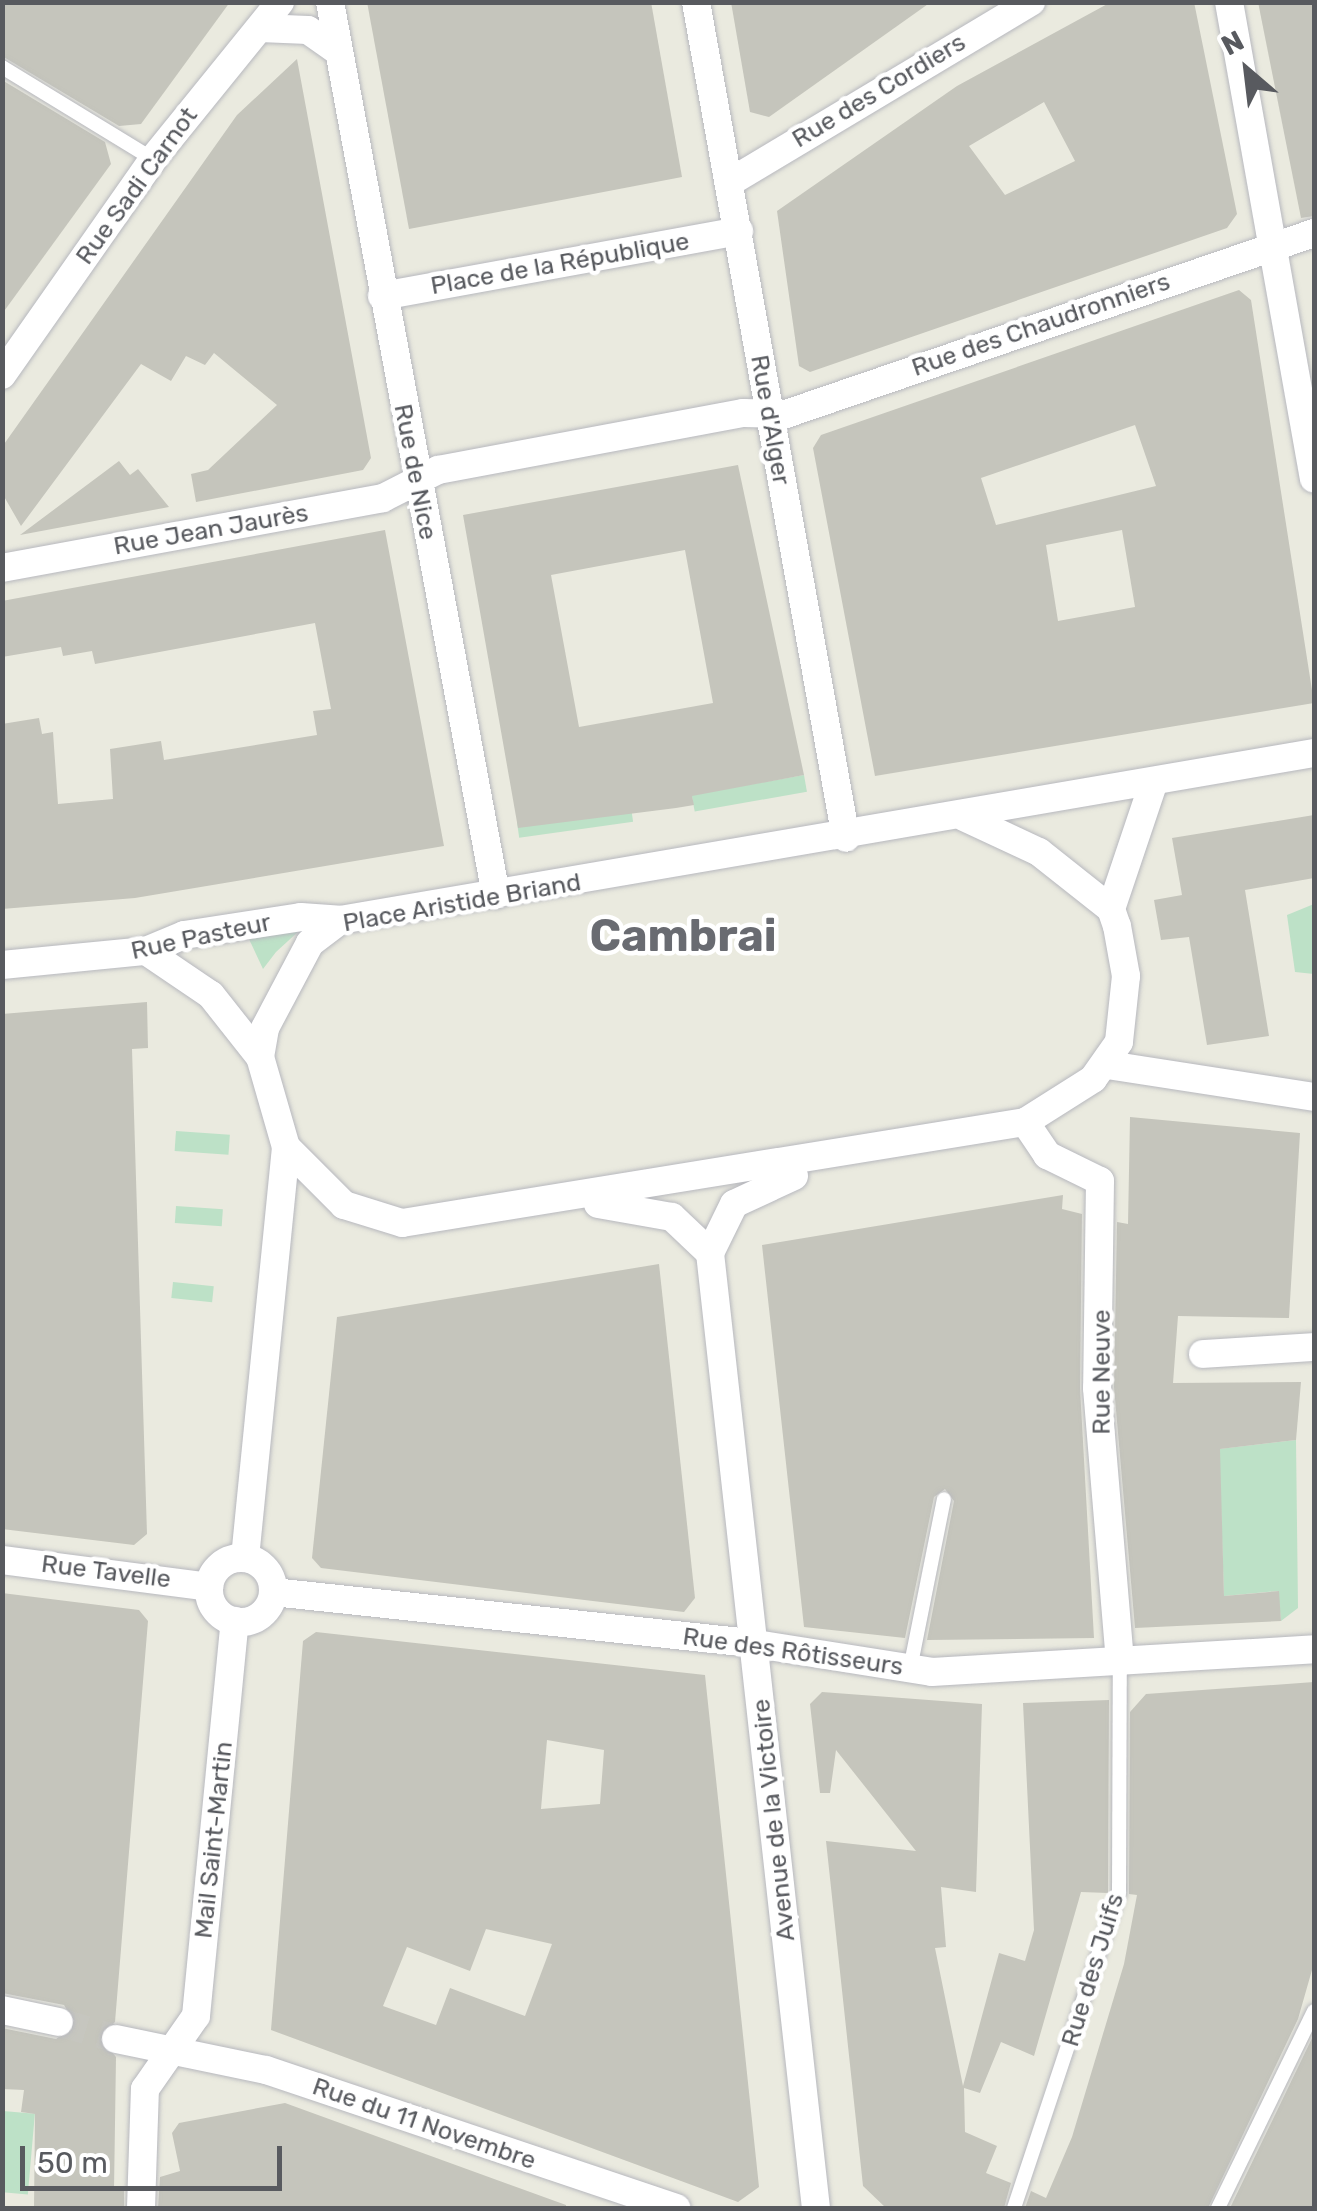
<!DOCTYPE html>
<html>
<head>
<meta charset="utf-8">
<style>
	body { margin:0 }
	#map { position:relative; width:1317px; height:2211px; overflow:hidden; background:#eaeadf; font-family:Rubik,sans-serif }
	div>[style] { position:absolute }
	.green>* { inset:0; background:#bde1c7; transform-origin:0 0 }
	.building>* { inset:0; background:#c5c5bc }
	.street-tunnel>* { height:28px; margin-top:-14px; transform-origin:0; background:repeating-linear-gradient(90deg,#c6c6bf 0 28px,transparent 0 42px) }
	.roads { filter:drop-shadow(0 0 2px #b7b8be) drop-shadow(0 0 2px #b7b8be) }
	.lane>* { height:14px; margin:-7px; padding:0 7px; transform-origin:7px; border-radius:7px; background:#fff }
	.street>* { height:28px; margin:-14px; padding:0 14px; transform-origin:14px; border-radius:14px; background:#fff }
	.street>.ring { margin:-14px; padding:0; box-sizing:content-box; background:none; border:28px solid #fff; border-radius:50% }
	span { translate:-50% -50%; white-space:nowrap; text-align:center; line-height:1.15; -webkit-text-stroke:9px #fff; paint-order:stroke }
	.street-label { font-size:25px; color:#585a5f }
	.town-label { font-size:45px; color:#696b71; font-weight:700 }
	.frame { position:absolute; inset:0; border:5px solid #585a5f; pointer-events:none }
	.north { position:absolute; left:1197px; top:20px; width:100px; height:100px; -webkit-text-stroke:8px #fff; paint-order:stroke; rotate:332deg; font-size:28px; font-weight:700; line-height:40px; text-align:center; color:#585a5f }
	.north::after { content:''; display:block; margin:auto; width:35px; height:45px; background:#585a5f; clip-path:polygon(50% 0,100% 100%,50% 72%,0 100%) }
	.scale { position:absolute; left:20px; top:2146px; width:262px; height:45px; box-sizing:border-box; border:5px solid #585a5f; border-top:0; padding-left:12px; font-size:30px; line-height:35px; white-space:nowrap; color:#585a5f; -webkit-text-stroke:8px #fff; paint-order:stroke }
</style>
</head>
<body>
<div id="map">
	<div class="green">
		<div style="left:804px;top:775px;width:17px;height:114px;rotate:80deg"></div>
		<div style="left:631px;top:807px;width:15px;height:115px;rotate:82deg"></div>
		<div style="clip-path:polygon(1314px 904px,1314px 974px,1295px 972px,1287px 915px)"></div>
		<div style="clip-path:polygon(300px 930px,276px 952px,263px 969px,249px 939px)"></div>
		<div style="left:176px;top:1131px;width:54px;height:20px;rotate:4deg"></div>
		<div style="left:176px;top:1206px;width:47px;height:17px;rotate:4deg"></div>
		<div style="left:173px;top:1282px;width:41px;height:16px;rotate:6deg"></div>
		<div style="clip-path:polygon(1296px 1440px,1298px 1608px,1281px 1621px,1278px 1591px,1224px 1596px,1219px 1449px)"></div>
		<div style="left:3px;top:2111px;width:32px;height:81px;rotate:5deg"></div>
	</div>
	<div class="building">
		<div style="clip-path:polygon(2px 2px,230px 2px,141px 124px,119px 126px,2px 56px)"></div>
		<div style="clip-path:polygon(367px 2px,651px 2px,682px 177px,409px 229px)"></div>
		<div style="clip-path:polygon(731px 2px,931px 2px,769px 117px,750px 112px)"></div>
		<div style="clip-path:polygon(evenodd,1111px 2px,1194px 2px,1237px 214px,1227px 228px,810px 372px,799px 366px,777px 211px,957px 86px,1111px 2px,1044px 102px,1075px 161px,1005px 195px,969px 146px,1044px 102px)"></div>
		<div style="clip-path:polygon(1258px 2px,1314px 2px,1314px 216px,1301px 218px)"></div>
		<div style="clip-path:polygon(297px 59px,371px 458px,363px 470px,196px 502px,191px 474px,208px 470px,277px 405px,214px 353px,205px 365px,186px 356px,171px 381px,141px 364px,21px 526px,2px 493px,2px 447px,237px 115px)"></div>
		<div style="clip-path:polygon(2px 80px,105px 142px,111px 164px,2px 314px)"></div>
		<div style="clip-path:polygon(evenodd,1239px 290px,1251px 300px,1314px 703px,875px 776px,813px 448px,821px 435px,1239px 290px,1135px 425px,1156px 486px,996px 525px,981px 478px,1135px 425px,1239px 290px,1122px 530px,1135px 607px,1058px 621px,1046px 545px,1122px 530px)"></div>
		<div style="clip-path:polygon(119px 461px,130px 475px,138px 469px,169px 507px,20px 535px)"></div>
		<div style="clip-path:polygon(evenodd,738px 465px,804px 775px,692px 796px,694px 805px,676px 808px,518px 828px,463px 515px,738px 465px,685px 550px,713px 703px,579px 727px,551px 575px,685px 550px)"></div>
		<div style="clip-path:polygon(385px 530px,444px 846px,135px 898px,2px 909px,2px 724px,39px 718px,42px 734px,53px 732px,58px 804px,113px 799px,110px 749px,161px 741px,164px 760px,317px 735px,313px 711px,331px 709px,315px 623px,95px 664px,92px 651px,63px 656px,61px 647px,2px 657px,2px 601px)"></div>
		<div style="clip-path:polygon(1314px 815px,1314px 878px,1245px 890px,1269px 1036px,1207px 1045px,1189px 937px,1161px 940px,1154px 900px,1182px 895px,1172px 838px)"></div>
		<div style="clip-path:polygon(147px 1002px,148px 1048px,132px 1049px,147px 1534px,134px 1545px,2px 1529px,2px 1014px)"></div>
		<div style="clip-path:polygon(1130px 1117px,1300px 1133px,1289px 1318px,1178px 1316px,1173px 1383px,1301px 1382px,1296px 1440px,1220px 1449px,1224px 1596px,1279px 1591px,1281px 1621px,1135px 1628px,1114px 1387px,1117px 1222px,1128px 1224px)"></div>
		<div style="clip-path:polygon(1063px 1195px,1062px 1209px,1082px 1214px,1080px 1388px,1094px 1638px,927px 1640px,954px 1501px,945px 1489px,934px 1497px,905px 1638px,804px 1627px,762px 1245px)"></div>
		<div style="clip-path:polygon(659px 1264px,695px 1598px,684px 1612px,321px 1568px,312px 1558px,337px 1317px)"></div>
		<div style="clip-path:polygon(2px 1593px,139px 1610px,148px 1621px,115px 2022px,99px 2036px,116px 2057px,114px 2190px,124px 2187px,124px 2208px,34px 2208px,35px 2114px,21px 2112px,24px 2090px,2px 2089px,2px 2028px,56px 2039px,76px 2025px,64px 2005px,2px 1993px)"></div>
		<div style="clip-path:polygon(evenodd,316px 1632px,705px 1675px,759px 2187px,738px 2202px,271px 2030px,303px 1641px,316px 1632px,547px 1740px,604px 1750px,600px 1804px,541px 1809px,547px 1740px,316px 1632px,486px 1929px,552px 1944px,525px 2016px,450px 1988px,436px 2025px,383px 2006px,407px 1947px,470px 1971px,486px 1929px)"></div>
		<div style="clip-path:polygon(1314px 1682px,1314px 1963px,1298px 2019px,1208px 2208px,1025px 2208px,1031px 2191px,1046px 2198px,1072px 2137px,1124px 1964px,1137px 1895px,1129px 1894px,1130px 1712px,1146px 1694px)"></div>
		<div style="clip-path:polygon(822px 1692px,982px 1704px,976px 1892px,941px 1887px,946px 1947px,935px 1948px,963px 2086px,999px 1953px,1025px 1961px,1034px 1930px,1023px 1703px,1109px 1700px,1108px 1893px,1081px 1892px,1034px 2056px,1001px 2042px,980px 2093px,964px 2088px,965px 2132px,997px 2146px,986px 2173px,1011px 2183px,1004px 2208px,886px 2208px,863px 2186px,826px 1841px,916px 1851px,836px 1750px,830px 1793px,820px 1793px,810px 1704px)"></div>
		<div style="clip-path:polygon(1314px 2034px,1314px 2208px,1230px 2208px)"></div>
		<div style="clip-path:polygon(285px 2103px,566px 2205px,566px 2208px,158px 2208px,160px 2177px,180px 2171px,172px 2133px,179px 2123px)"></div>
	</div>
	<div class="street-tunnel">
		<div style="left:59px;top:2022px;width:59px;rotate:16.6deg"></div>
	</div>
	<div class="roads">
		<div class="lane">
			<div style="left:2px;top:67px;width:177px;rotate:31.4deg"></div>
			<div style="left:910px;top:1669px;width:173px;rotate:-78.7deg"></div>
			<div style="left:1014px;top:2208px;width:332px;rotate:-71.6deg"></div>
			<div style="left:1119px;top:1893px;width:231px;rotate:-89.8deg"></div>
			<div style="left:1218px;top:2208px;width:219px;rotate:-64deg"></div>
		</div>
		<div class="street">
			<div style="left:330px;top:2px;width:908px;rotate:79.47deg"></div>
			<div style="left:696px;top:2px;width:849px;rotate:79.83deg"></div>
			<div style="left:1229px;top:2px;width:484px;rotate:79.9deg"></div>
			<div style="left:260px;top:28px;width:48px;rotate:2.4deg"></div>
			<div style="left:308px;top:30px;width:33px;rotate:35deg"></div>
			<div style="left:730px;top:182px;width:351px;rotate:-30.9deg"></div>
			<div style="left:382px;top:296px;width:363px;rotate:-10.3deg"></div>
			<div style="left:2px;top:375px;width:264px;rotate:-55deg"></div>
			<div style="left:153px;top:159px;width:202px;rotate:-51deg"></div>
			<div style="left:2px;top:568px;width:387px;rotate:-10.4deg"></div>
			<div style="left:383px;top:498px;width:62px;rotate:-27deg"></div>
			<div style="left:438px;top:470px;width:310px;rotate:-10.6deg"></div>
			<div style="left:743px;top:413px;width:43px;rotate:1.3deg"></div>
			<div style="left:786px;top:414px;width:558px;rotate:-18.92deg"></div>
			<div style="left:964px;top:817px;width:83px;rotate:25deg"></div>
			<div style="left:1039px;top:852px;width:92px;rotate:38.4deg"></div>
			<div style="left:1111px;top:909px;width:18px;rotate:71deg"></div>
			<div style="left:1117px;top:926px;width:51px;rotate:79.8deg"></div>
			<div style="left:1126px;top:976px;width:66px;rotate:96.1deg"></div>
			<div style="left:1119px;top:1042px;width:45px;rotate:125.1deg"></div>
			<div style="left:1093px;top:1079px;width:80px;rotate:147.7deg"></div>
			<div style="left:1025px;top:1122px;width:631px;rotate:170.79deg"></div>
			<div style="left:402px;top:1223px;width:61px;rotate:-162.8deg"></div>
			<div style="left:344px;top:1205px;width:82px;rotate:-135deg"></div>
			<div style="left:286px;top:1147px;width:94px;rotate:-106.1deg"></div>
			<div style="left:260px;top:1057px;width:29px;rotate:-80deg"></div>
			<div style="left:265px;top:1028px;width:96px;rotate:-62.1deg"></div>
			<div style="left:310px;top:943px;width:38px;rotate:-37deg"></div>
			<div style="left:340px;top:920px;width:988px;rotate:-9.73deg"></div>
			<div style="left:1111px;top:909px;width:135px;rotate:-71.4deg"></div>
			<div style="left:146px;top:951px;width:78px;rotate:34.1deg"></div>
			<div style="left:211px;top:995px;width:79px;rotate:51.7deg"></div>
			<div style="left:2px;top:965px;width:145px;rotate:-5.6deg"></div>
			<div style="left:146px;top:951px;width:41px;rotate:-22.8deg"></div>
			<div style="left:184px;top:935px;width:118px;rotate:-8.7deg"></div>
			<div style="left:301px;top:917px;width:39px;rotate:4deg"></div>
			<div style="left:1108px;top:1065px;width:208px;rotate:8.8deg"></div>
			<div style="left:1025px;top:1122px;width:40px;rotate:56deg"></div>
			<div style="left:1047px;top:1155px;width:59px;rotate:26.1deg"></div>
			<div style="left:1100px;top:1181px;width:207px;rotate:90.8deg"></div>
			<div style="left:1097px;top:1388px;width:275px;rotate:85.2deg"></div>
			<div style="left:794px;top:1176px;width:66px;rotate:155deg"></div>
			<div style="left:734px;top:1204px;width:55px;rotate:116.1deg"></div>
			<div style="left:710px;top:1253px;width:961px;rotate:83.67deg"></div>
			<div style="left:598px;top:1204px;width:75px;rotate:10deg"></div>
			<div style="left:672px;top:1217px;width:52px;rotate:43.5deg"></div>
			<div style="left:1203px;top:1354px;width:111px;rotate:-3.6deg"></div>
			<div style="left:245px;top:1558px;width:413px;rotate:-84.3deg"></div>
			<div class="ring" style="left:209px;top:1558px;width:36px;height:36px"></div>
			<div style="left:2px;top:1560px;width:209px;rotate:7.4deg"></div>
			<div style="left:273px;top:1592px;width:486px;rotate:6.1deg"></div>
			<div style="left:756px;top:1644px;width:178px;rotate:9deg"></div>
			<div style="left:932px;top:1672px;width:383px;rotate:-3.4deg"></div>
			<div style="left:2px;top:2010px;width:58px;rotate:11.9deg"></div>
			<div style="left:116px;top:2039px;width:153px;rotate:11.7deg"></div>
			<div style="left:266px;top:2070px;width:433px;rotate:18.6deg"></div>
			<div style="left:141px;top:2208px;width:119px;rotate:-88.1deg"></div>
			<div style="left:145px;top:2089px;width:89px;rotate:-55.1deg"></div>
			<div style="left:196px;top:2016px;width:397px;rotate:-84.4deg"></div>
		</div>
	</div>
	<div class="street-label">
		<span style="left:879px;top:91px;rotate:-31deg">Rue des Cordiers</span>
		<span style="left:137px;top:186px;rotate:-54deg">Rue Sadi Carnot</span>
		<span style="left:560px;top:264px;rotate:-10deg">Place de la République</span>
		<span style="left:1041px;top:325px;rotate:-19deg">Rue des Chaudronniers</span>
		<span style="left:770px;top:420px;rotate:80deg">Rue d'Alger</span>
		<span style="left:415px;top:472px;rotate:79deg">Rue de Nice</span>
		<span style="left:211px;top:530px;rotate:-10deg">Rue Jean Jaurès</span>
		<span style="left:462px;top:903px;rotate:-10deg">Place Aristide Briand</span>
		<span style="left:201px;top:937px;rotate:-12deg">Rue Pasteur</span>
		<span style="left:1102px;top:1372px;rotate:-90deg">Rue Neuve</span>
		<span style="left:106px;top:1572px;rotate:7deg">Rue Tavelle</span>
		<span style="left:793px;top:1652px;rotate:8deg">Rue des Rôtisseurs</span>
		<span style="left:774px;top:1820px;rotate:-96deg">Avenue de la Victoire</span>
		<span style="left:214px;top:1840px;rotate:-84deg">Mail Saint-Martin</span>
		<span style="left:1093px;top:1970px;rotate:-73deg">Rue des Juifs</span>
		<span style="left:424px;top:2124px;rotate:19deg">Rue du 11 Novembre</span>
	</div>
	<div class="town-label">
		<span style="left:683px;top:936px">Cambrai</span>
	</div>
	<div class="frame"></div>
	<div class="north">N</div>
	<div class="scale">50 m</div>
</div>
</body>
</html>
